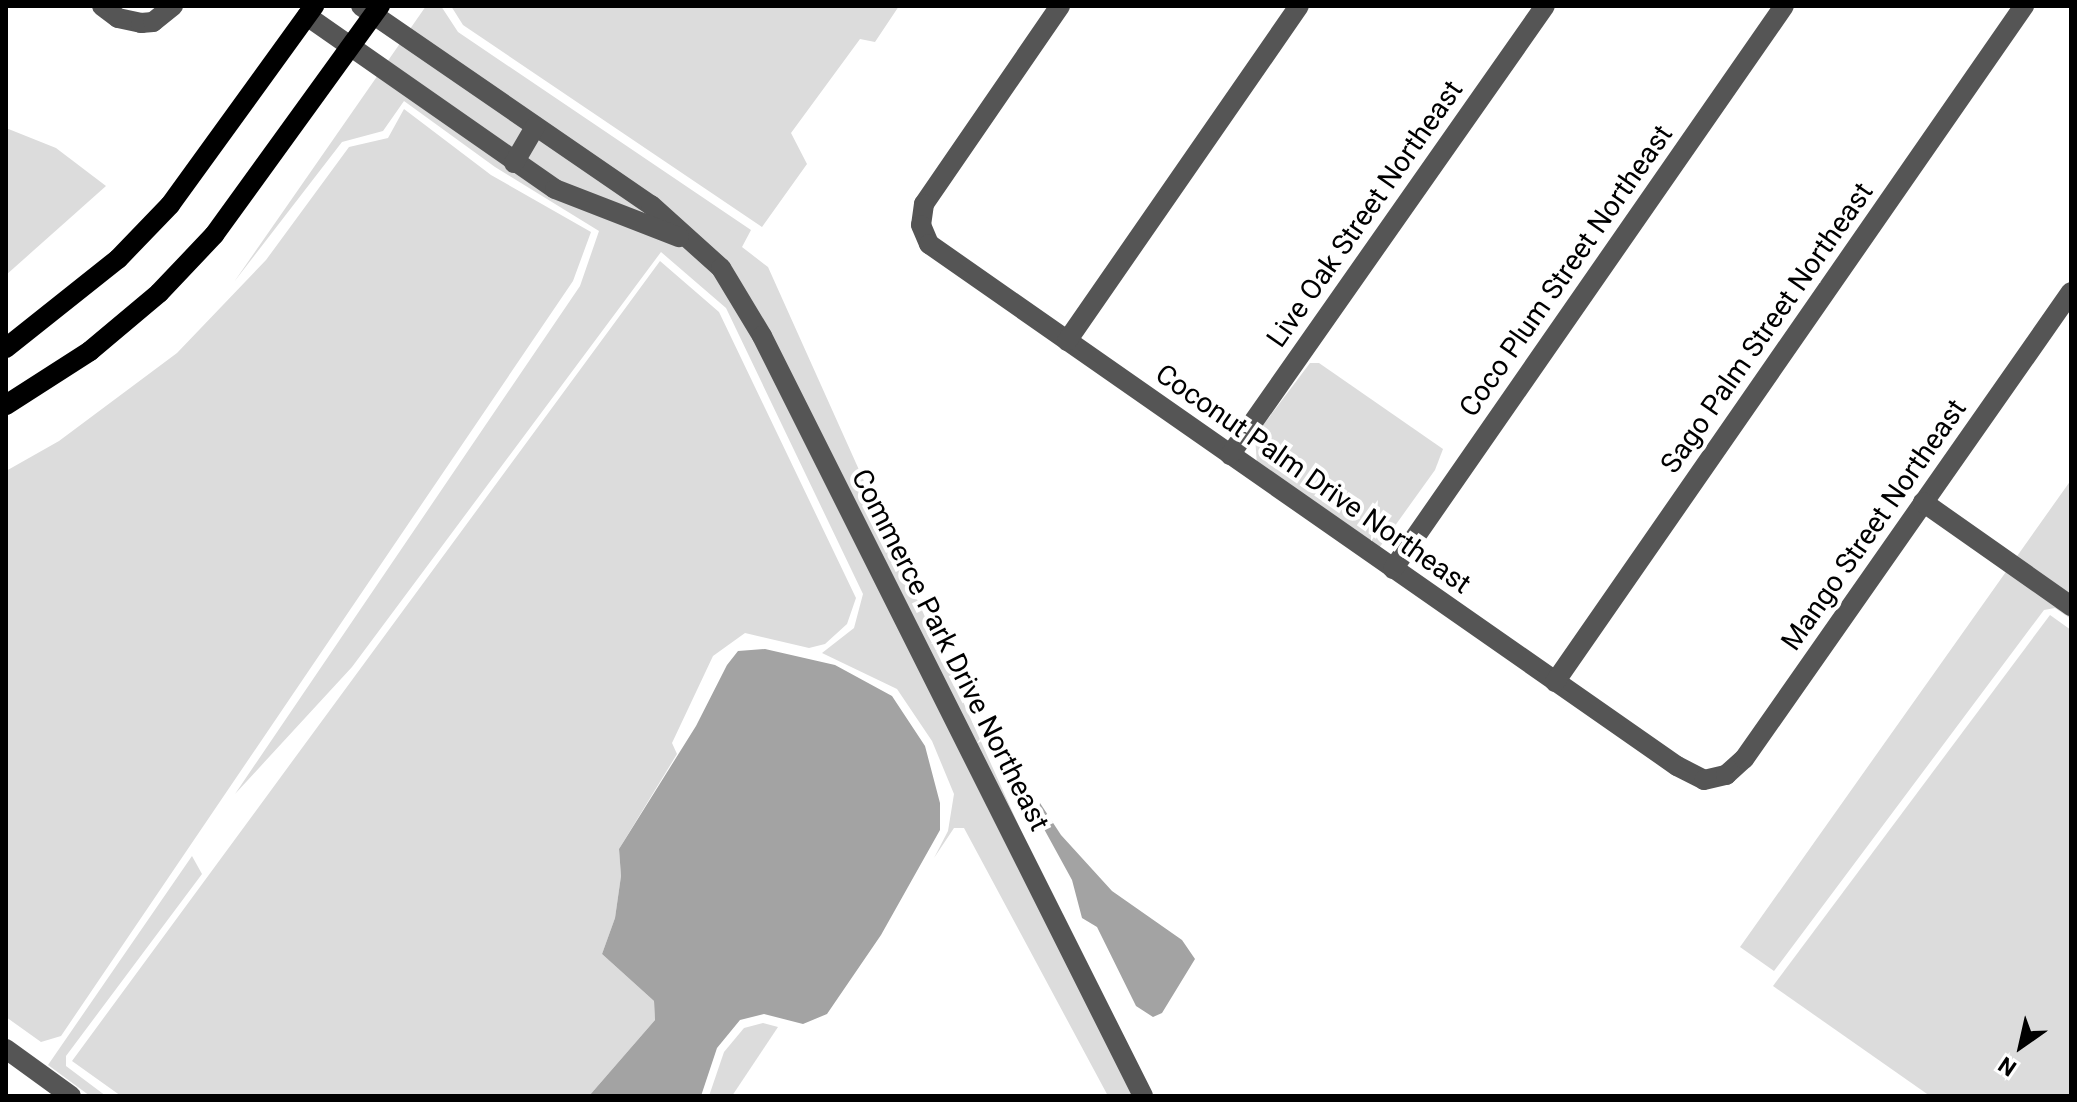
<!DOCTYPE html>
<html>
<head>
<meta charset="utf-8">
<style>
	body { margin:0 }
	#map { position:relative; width:2077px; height:1102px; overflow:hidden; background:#fff; font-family:Roboto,sans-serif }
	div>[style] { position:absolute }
	.green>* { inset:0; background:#dcdcdc }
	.water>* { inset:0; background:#a3a3a3 }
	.minor>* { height:20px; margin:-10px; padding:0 10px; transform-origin:10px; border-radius:10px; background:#555 }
	.major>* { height:20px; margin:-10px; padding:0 10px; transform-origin:10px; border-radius:10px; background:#000 }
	span { translate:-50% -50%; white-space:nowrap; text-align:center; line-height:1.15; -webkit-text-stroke:8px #fff; paint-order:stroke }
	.street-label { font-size:28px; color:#000 }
	.frame { position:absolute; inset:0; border:8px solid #000; pointer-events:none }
	.north { position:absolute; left:1981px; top:1006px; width:80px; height:80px; -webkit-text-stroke:6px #fff; paint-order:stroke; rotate:214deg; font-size:22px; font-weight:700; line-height:32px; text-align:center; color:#000 }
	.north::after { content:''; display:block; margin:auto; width:28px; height:36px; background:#000; clip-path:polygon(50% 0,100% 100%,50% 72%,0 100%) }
</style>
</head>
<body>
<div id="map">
	<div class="green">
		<div style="clip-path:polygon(426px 6px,441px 6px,458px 32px,751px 230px,742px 247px,768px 267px,1140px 1096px,1108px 1096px,964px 828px,954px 828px,934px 858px,948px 831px,954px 794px,932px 741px,897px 689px,822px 653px,854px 628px,863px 594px,726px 308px,661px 252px,352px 667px,235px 794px,580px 286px,599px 231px,495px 167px,404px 101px,383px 131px,342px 142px,234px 282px)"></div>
		<div style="clip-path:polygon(451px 6px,899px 6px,875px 42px,860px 39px,791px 133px,807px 164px,762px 227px,463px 25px)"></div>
		<div style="clip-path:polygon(404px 109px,491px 175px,591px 232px,573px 281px,61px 1036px,41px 1042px,6px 1017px,6px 471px,59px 441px,177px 353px,266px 260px,349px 147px,388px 138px)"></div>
		<div style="clip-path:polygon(6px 128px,56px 148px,106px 186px,6px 275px)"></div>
		<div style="clip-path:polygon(660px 261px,719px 312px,856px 598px,847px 624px,825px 644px,809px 648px,745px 633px,713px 656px,672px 743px,677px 754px,619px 849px,621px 876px,615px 918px,602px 954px,654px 1001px,655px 1020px,589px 1096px,121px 1096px,72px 1061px)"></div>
		<div style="clip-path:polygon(1310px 363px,1319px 363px,1443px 449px,1435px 470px,1379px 548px,1257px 465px,1255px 436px)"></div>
		<div style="clip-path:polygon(2071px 480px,2071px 619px,2055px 608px,2044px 610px,1774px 971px,1740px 947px)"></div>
		<div style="clip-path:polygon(2050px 615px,2071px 630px,2071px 1096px,1930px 1096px,1773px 986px)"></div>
		<div style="clip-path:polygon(192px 856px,202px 874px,66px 1056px,66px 1066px,106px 1096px,90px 1096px,48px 1065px)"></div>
		<div style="clip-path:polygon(763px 1023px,778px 1027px,732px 1096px,709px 1096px,724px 1052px,744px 1028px)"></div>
	</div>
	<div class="water">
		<div style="clip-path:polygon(765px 649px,835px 665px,892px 696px,925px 746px,940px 803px,940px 830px,881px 935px,827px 1014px,803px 1024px,764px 1014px,740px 1020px,717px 1048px,701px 1096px,589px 1096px,655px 1020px,654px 1001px,602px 954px,615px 918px,621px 876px,619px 849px,696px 726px,727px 665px,738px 651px)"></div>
		<div style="clip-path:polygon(1040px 803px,1061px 835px,1112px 891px,1182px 940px,1195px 959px,1162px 1013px,1153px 1017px,1136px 1006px,1097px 927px,1082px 918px,1072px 880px,1038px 818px)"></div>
	</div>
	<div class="minor">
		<div style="left:102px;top:6px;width:20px;rotate:37deg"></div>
		<div style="left:118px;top:18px;width:24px;rotate:12deg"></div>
		<div style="left:141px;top:23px;width:12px;rotate:-5deg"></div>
		<div style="left:153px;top:22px;width:26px;rotate:-39deg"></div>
		<div style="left:361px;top:6px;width:352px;rotate:34.5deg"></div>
		<div style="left:651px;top:205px;width:94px;rotate:42deg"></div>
		<div style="left:721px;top:268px;width:79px;rotate:58.9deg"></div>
		<div style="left:762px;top:336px;width:850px;rotate:63.37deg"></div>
		<div style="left:1060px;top:6px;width:240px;rotate:124.5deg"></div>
		<div style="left:924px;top:204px;width:21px;rotate:98deg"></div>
		<div style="left:921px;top:225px;width:21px;rotate:67deg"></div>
		<div style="left:929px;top:244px;width:912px;rotate:34.91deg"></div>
		<div style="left:1677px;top:766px;width:30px;rotate:27deg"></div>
		<div style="left:1704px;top:780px;width:23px;rotate:-13deg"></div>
		<div style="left:1726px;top:775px;width:24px;rotate:-42deg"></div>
		<div style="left:1744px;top:759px;width:570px;rotate:-55deg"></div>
		<div style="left:307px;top:16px;width:302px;rotate:34.9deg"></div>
		<div style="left:555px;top:189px;width:133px;rotate:21.2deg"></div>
		<div style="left:514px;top:163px;width:42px;rotate:-59.7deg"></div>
		<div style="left:1067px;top:341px;width:407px;rotate:-55.3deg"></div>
		<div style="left:1230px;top:455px;width:548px;rotate:-54.95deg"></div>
		<div style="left:1923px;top:502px;width:181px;rotate:35.1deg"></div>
		<div style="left:1393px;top:569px;width:685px;rotate:-55.22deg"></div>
		<div style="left:1555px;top:682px;width:823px;rotate:-55.25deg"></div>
		<div style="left:6px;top:1049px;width:80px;rotate:35.9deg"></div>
	</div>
	<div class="major">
		<div style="left:6px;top:348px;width:143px;rotate:-38.5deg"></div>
		<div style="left:118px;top:259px;width:75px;rotate:-46.1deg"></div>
		<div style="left:170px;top:205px;width:246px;rotate:-54.1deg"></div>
		<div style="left:6px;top:405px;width:100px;rotate:-32.7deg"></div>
		<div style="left:90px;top:351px;width:90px;rotate:-40deg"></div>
		<div style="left:159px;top:293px;width:80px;rotate:-46.5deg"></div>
		<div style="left:214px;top:235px;width:283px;rotate:-54.1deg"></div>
	</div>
	<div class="street-label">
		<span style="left:1365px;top:214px;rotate:-55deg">Live Oak Street Northeast</span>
		<span style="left:1566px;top:271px;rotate:-55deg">Coco Plum Street Northeast</span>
		<span style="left:1767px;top:328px;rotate:-55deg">Sago Palm Street Northeast</span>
		<span style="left:1313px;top:479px;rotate:35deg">Coconut Palm Drive Northeast</span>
		<span style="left:1874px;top:525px;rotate:-55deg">Mango Street Northeast</span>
		<span style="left:950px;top:650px;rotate:63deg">Commerce Park Drive Northeast</span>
	</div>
	<div class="frame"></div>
	<div class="north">N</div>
</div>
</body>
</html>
